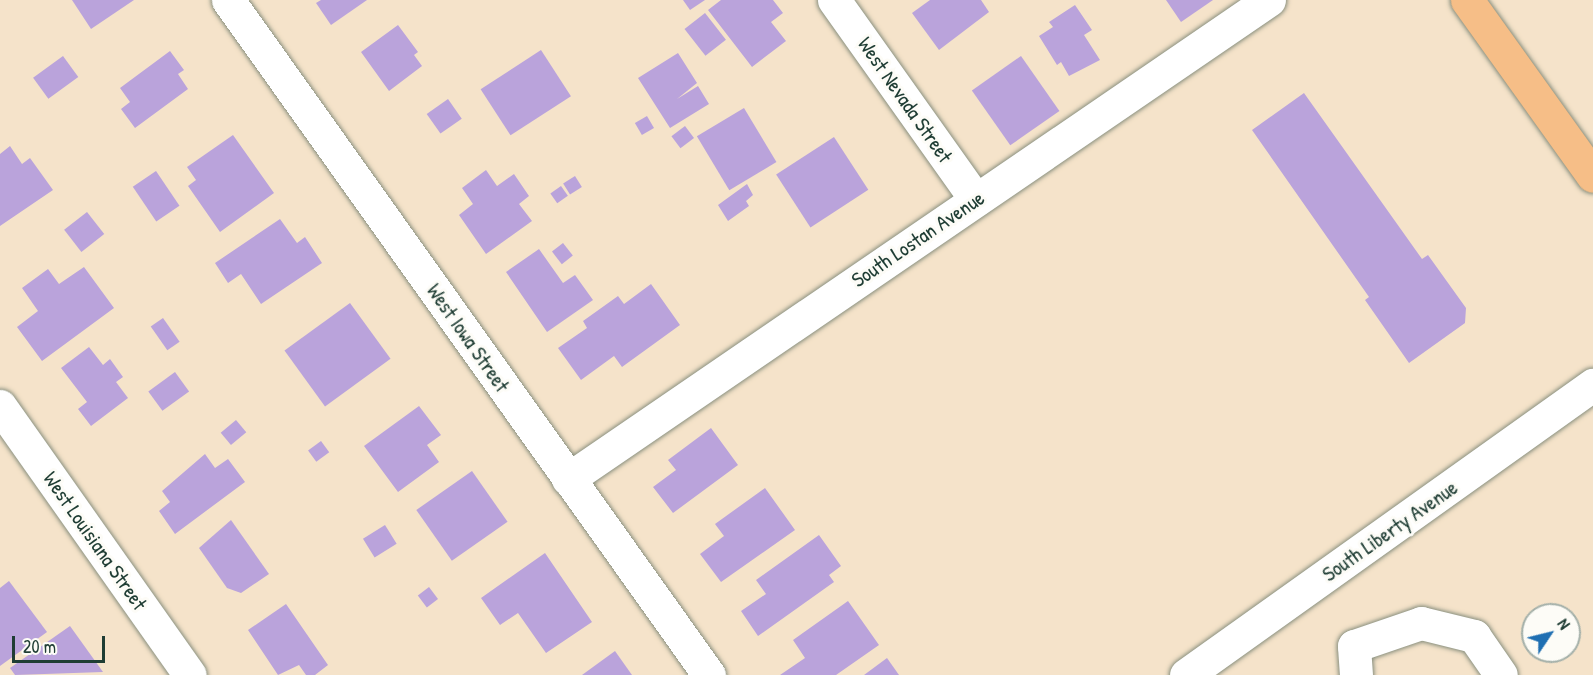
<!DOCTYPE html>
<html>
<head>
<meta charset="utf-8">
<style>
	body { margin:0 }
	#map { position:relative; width:1593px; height:675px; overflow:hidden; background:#f5e3ca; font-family:"Patrick Hand",sans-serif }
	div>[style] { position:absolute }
	.building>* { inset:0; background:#baa3db; transform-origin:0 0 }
	.roads { filter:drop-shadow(0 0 2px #8a907f) drop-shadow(0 0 2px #8a907f) }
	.minor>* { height:33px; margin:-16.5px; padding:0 16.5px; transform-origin:16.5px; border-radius:16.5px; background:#fff }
	.major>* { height:33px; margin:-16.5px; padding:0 16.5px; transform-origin:16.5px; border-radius:16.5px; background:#f6be87 }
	span { translate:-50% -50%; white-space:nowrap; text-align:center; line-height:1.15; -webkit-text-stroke:6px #fdfcf7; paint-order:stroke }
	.street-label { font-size:21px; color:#1f3d34 }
	.north { position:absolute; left:1521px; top:603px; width:60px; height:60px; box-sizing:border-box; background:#fdfcf7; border:2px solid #a4b0a9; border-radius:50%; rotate:55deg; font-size:16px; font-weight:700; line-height:24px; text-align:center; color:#1f3d34 }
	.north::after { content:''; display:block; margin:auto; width:21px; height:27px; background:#1f6fb2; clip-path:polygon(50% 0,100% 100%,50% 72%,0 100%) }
	.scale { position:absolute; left:12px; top:636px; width:93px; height:27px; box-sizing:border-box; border:3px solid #1f3d34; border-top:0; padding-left:8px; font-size:18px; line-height:21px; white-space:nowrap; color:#1f3d34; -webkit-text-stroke:4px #fdfcf7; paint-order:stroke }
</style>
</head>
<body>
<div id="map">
	<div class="building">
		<div style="clip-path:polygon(72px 0,134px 0,91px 29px)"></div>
		<div style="clip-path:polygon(321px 0,367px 0,331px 25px,316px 3px)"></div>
		<div style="clip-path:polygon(683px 0,705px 0,690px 10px)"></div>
		<div style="clip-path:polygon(721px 0,773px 0,783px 13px,771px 22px,786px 41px,752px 67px,708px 10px)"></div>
		<div style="clip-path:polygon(930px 0,981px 0,989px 12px,939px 50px,912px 13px)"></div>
		<div style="clip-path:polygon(1166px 0,1213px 0,1181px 22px)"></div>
		<div style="clip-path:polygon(1075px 5px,1092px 30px,1084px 35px,1100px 60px,1069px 76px,1061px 62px,1057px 65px,1039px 36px,1053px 27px,1049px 22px)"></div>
		<div style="left:705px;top:13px;width:34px;height:26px;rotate:52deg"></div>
		<div style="clip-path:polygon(398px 25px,418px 52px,414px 55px,422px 66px,389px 91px,361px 52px)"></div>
		<div style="left:541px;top:50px;width:55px;height:72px;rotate:57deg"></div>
		<div style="clip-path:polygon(170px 51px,184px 70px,178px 74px,188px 89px,135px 128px,121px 109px,130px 102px,120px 88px)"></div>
		<div style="clip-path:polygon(678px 53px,697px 83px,677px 99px,698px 86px,709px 104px,670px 128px,638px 78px)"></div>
		<div style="left:63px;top:56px;width:26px;height:37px;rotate:54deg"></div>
		<div style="left:1021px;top:56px;width:67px;height:60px;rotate:55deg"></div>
		<div style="clip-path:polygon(1304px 93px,1422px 259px,1428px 255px,1466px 308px,1465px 323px,1409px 363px,1365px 300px,1369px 297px,1252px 130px)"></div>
		<div style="left:448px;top:99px;width:24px;height:26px;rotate:55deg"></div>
		<div style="left:744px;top:108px;width:63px;height:55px;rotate:59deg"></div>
		<div style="left:647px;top:116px;width:14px;height:14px;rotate:60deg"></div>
		<div style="left:685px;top:126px;width:15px;height:17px;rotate:53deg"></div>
		<div style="clip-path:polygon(233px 135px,274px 193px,220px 232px,188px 186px,196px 180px,187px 167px)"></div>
		<div style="left:834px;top:137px;width:63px;height:69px;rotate:57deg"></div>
		<div style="clip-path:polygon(10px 146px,22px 164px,30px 158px,53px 190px,0 226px,0 154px)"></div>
		<div style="clip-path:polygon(486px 170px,497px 186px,514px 174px,529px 196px,519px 204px,532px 221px,486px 254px,459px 215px,473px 204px,462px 188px)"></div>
		<div style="left:156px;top:171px;width:42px;height:28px;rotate:56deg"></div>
		<div style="left:575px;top:176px;width:13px;height:14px;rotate:58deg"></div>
		<div style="clip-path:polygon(747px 184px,753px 195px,746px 201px,749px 206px,728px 221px,718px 205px)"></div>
		<div style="left:561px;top:186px;width:12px;height:13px;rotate:55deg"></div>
		<div style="left:87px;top:212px;width:28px;height:29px;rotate:52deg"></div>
		<div style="clip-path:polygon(280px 219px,297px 243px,305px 237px,322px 263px,261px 304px,241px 274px,228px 283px,215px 263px)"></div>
		<div style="left:563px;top:243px;width:16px;height:14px;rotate:52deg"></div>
		<div style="clip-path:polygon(539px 249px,563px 283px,575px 275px,593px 300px,547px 332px,506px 272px)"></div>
		<div style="clip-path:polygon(84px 267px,114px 308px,42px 361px,17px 327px,38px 311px,22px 288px,48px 269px,59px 284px)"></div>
		<div style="clip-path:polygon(651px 284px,680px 325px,622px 367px,614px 356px,581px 380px,558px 348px,587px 328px,583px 321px,618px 296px,624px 304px)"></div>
		<div style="left:350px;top:303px;width:69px;height:81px;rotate:54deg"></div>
		<div style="left:163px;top:318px;width:29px;height:15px;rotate:55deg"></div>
		<div style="clip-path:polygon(89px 347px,103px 365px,110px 359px,123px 377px,116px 382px,128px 398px,91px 426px,78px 409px,87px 402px,61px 368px)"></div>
		<div style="left:175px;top:372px;width:24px;height:33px;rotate:54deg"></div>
		<div style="clip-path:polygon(419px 406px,441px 435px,427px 445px,439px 462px,398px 492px,364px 446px)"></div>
		<div style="left:236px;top:420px;width:16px;height:20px;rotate:50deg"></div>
		<div style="clip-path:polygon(711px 428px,738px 465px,673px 513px,653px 487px,676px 470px,668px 460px)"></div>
		<div style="left:321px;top:441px;width:14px;height:16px;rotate:54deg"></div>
		<div style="clip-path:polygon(205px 454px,215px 468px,228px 459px,245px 482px,175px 534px,159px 511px,170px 502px,162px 491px)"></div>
		<div style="left:472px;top:471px;width:62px;height:68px;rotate:55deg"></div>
		<div style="clip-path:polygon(765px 488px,795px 530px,721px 582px,700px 554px,724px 536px,715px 524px)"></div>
		<div style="clip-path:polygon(231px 520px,269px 574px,241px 593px,227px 588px,199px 548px)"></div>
		<div style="left:385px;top:525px;width:22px;height:26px;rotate:58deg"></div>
		<div style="clip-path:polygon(819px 535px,841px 566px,829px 575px,834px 582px,758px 636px,741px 611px,766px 594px,756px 580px)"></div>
		<div style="clip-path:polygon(545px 553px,592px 622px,546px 653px,518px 613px,500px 625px,481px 598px)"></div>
		<div style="clip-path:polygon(9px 581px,47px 632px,0 666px,0 588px)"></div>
		<div style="left:429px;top:587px;width:15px;height:14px;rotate:53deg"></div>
		<div style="clip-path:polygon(848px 601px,879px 645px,836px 675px,780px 675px,805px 658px,793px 640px)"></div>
		<div style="clip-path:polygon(286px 604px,328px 665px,315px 675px,306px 675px,299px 665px,278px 675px,248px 630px)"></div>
		<div style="clip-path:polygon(70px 626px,103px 672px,15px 675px,10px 668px)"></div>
		<div style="clip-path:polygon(615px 651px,632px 675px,582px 675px)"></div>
		<div style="clip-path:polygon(887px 658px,899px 675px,864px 675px)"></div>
	</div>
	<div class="roads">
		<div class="minor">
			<div style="left:228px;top:0;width:829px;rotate:54.53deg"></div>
			<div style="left:834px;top:0;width:245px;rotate:54.6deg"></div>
			<div style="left:0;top:406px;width:329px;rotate:54.8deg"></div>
			<div style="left:568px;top:479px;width:849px;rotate:-34.35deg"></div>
			<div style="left:1186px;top:675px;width:500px;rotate:-35.5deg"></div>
			<div style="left:1356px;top:675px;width:29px;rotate:-94deg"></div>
			<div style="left:1354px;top:646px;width:71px;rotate:-18.9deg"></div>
			<div style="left:1421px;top:623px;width:55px;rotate:13.8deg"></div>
			<div style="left:1474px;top:636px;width:47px;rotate:55.3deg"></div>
		</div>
		<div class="major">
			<div style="left:1467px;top:0;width:216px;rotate:54.4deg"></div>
		</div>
	</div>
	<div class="street-label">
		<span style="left:905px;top:100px;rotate:55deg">West Nevada Street</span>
		<span style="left:918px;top:239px;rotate:-34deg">South Lostan Avenue</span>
		<span style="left:468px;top:338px;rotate:55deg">West Iowa Street</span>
		<span style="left:1390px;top:531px;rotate:-35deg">South Liberty Avenue</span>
		<span style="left:95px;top:541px;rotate:55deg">West Louisiana Street</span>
	</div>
	<div class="north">N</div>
	<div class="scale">20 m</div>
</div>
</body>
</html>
